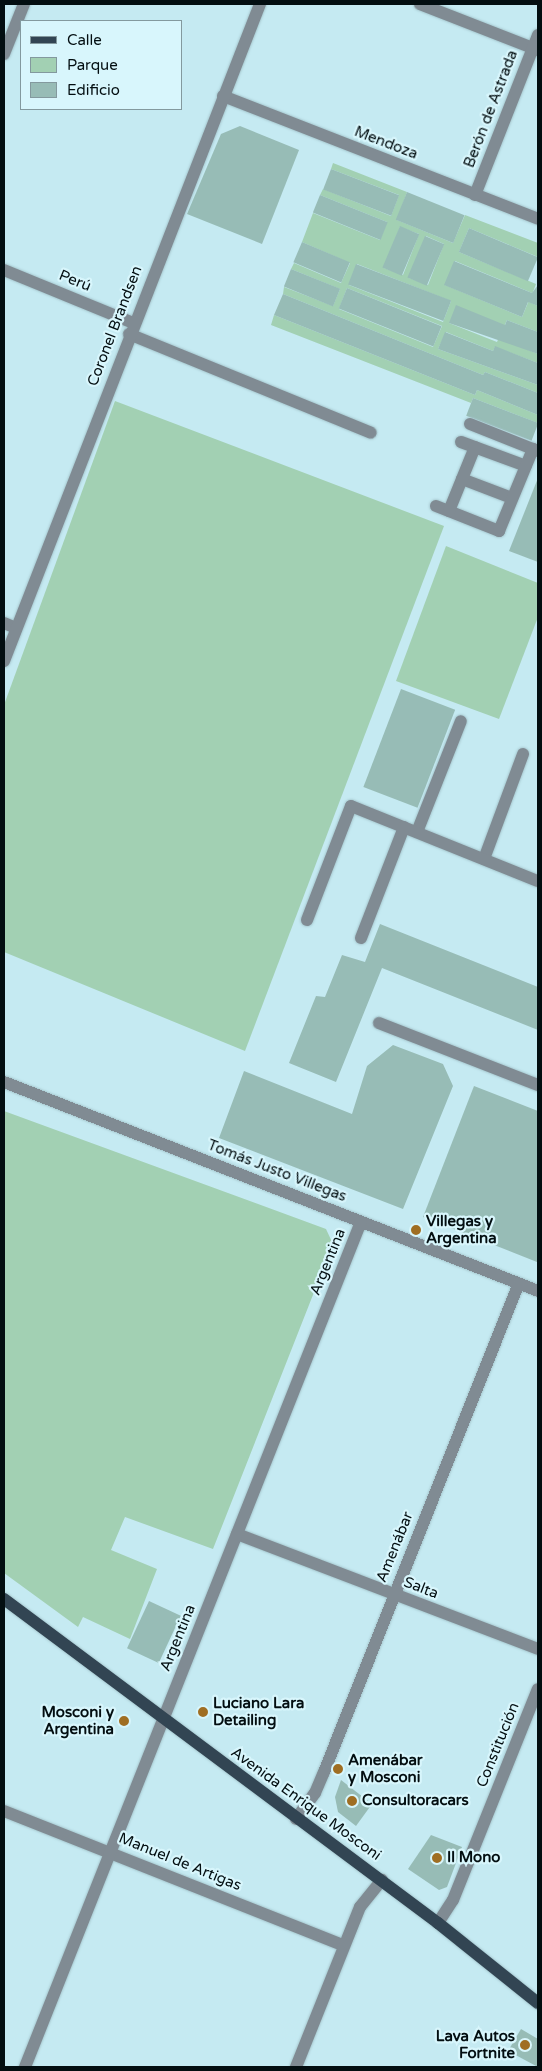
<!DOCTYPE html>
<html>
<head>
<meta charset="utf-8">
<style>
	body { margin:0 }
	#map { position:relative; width:542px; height:2071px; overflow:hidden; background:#c5eaf2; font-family:"Varela Round",sans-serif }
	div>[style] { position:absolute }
	.green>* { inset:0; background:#a2d0b3 }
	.building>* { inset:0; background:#97bcb6; transform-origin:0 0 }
	.roads { filter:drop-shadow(0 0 1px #a6c7ce) drop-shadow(0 0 1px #a6c7ce) }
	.minor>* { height:12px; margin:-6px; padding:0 6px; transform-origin:6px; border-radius:6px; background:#808b93 }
	.major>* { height:12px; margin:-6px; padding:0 6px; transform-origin:6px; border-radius:6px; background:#324553 }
	.dots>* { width:14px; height:14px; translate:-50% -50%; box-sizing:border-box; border:2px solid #d8f6fc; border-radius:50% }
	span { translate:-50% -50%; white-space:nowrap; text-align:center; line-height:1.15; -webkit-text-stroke:4.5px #d8f6fc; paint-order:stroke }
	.street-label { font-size:15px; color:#030e11 }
	.poi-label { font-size:15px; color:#030e11; font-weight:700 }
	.left { translate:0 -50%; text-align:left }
	.right { translate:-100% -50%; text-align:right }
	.frame { position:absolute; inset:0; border:5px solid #030e11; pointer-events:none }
	.legend { position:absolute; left:20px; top:20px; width:162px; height:90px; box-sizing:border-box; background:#d8f6fc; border:1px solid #83999e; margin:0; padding:6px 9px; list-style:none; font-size:15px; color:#030e11 }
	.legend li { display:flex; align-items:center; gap:10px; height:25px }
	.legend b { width:25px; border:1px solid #83999e }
</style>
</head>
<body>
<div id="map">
	<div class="green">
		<div style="clip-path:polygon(evenodd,333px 163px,407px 192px,397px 220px,453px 243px,465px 215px,538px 243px,538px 257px,469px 228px,459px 252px,536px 284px,538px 279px,529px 302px,538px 306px,538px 332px,507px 320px,499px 338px,538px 354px,538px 363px,495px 347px,493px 351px,446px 332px,438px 349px,538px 385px,538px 393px,485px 372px,483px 375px,283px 294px,284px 287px,333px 306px,340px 289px,291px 269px,294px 263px,341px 283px,350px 263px,302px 242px,313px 213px,380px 240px,387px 222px,320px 195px,323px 189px,391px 216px,399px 195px,331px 169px,333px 163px,400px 227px,419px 234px,403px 275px,384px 268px,400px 227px,333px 163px,426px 236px,444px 244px,428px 285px,409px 278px,426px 236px,333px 163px,455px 261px,532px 293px,522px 317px,445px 285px,455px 261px,333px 163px,357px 264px,451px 301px,443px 322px,349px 285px,357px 264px,333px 163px,347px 288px,442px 326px,433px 347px,339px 309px,347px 288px,333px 163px,449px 323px,504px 325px,497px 342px,449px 323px)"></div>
		<div style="clip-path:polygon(274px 315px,475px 395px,477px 390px,538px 415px,538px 423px,473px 398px,471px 403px,271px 325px)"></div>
		<div style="clip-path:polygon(115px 401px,444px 526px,245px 1051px,4px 952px,4px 705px)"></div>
		<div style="clip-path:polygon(446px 546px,538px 583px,538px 617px,499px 719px,396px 681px)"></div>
		<div style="clip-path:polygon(4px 1111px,326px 1229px,333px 1244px,213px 1549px,125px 1517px,111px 1550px,157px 1569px,130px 1639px,83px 1617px,78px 1627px,4px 1573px)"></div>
	</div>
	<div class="building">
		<div style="clip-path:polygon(240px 126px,299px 150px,262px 244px,187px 214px,221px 134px)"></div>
		<div style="left:331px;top:169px;width:73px;height:22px;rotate:21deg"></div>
		<div style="left:407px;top:192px;width:62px;height:30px;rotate:22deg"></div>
		<div style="left:320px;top:195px;width:73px;height:19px;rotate:22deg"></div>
		<div style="left:400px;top:226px;width:21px;height:45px;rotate:23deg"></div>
		<div style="left:469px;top:228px;width:75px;height:26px;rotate:23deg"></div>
		<div style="left:425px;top:236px;width:21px;height:45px;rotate:23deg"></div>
		<div style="left:302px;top:242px;width:52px;height:22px;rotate:23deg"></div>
		<div style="clip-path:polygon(454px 261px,532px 293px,538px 285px,538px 306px,528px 302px,522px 317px,444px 285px)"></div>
		<div style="left:356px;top:264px;width:102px;height:22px;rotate:21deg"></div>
		<div style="left:291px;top:269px;width:53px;height:19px;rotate:22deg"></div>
		<div style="left:347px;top:288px;width:102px;height:22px;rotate:22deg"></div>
		<div style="clip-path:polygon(283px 294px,483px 375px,485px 372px,538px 393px,538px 415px,477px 390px,475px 395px,274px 315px)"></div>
		<div style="clip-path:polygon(456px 305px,505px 325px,507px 320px,538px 332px,538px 354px,449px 323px)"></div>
		<div style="clip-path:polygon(445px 332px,493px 351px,495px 346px,538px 363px,538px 385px,438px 349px)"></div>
		<div style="left:473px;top:398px;width:70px;height:19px;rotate:21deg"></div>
		<div style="clip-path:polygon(538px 478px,538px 562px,509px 551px)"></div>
		<div style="left:401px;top:689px;width:58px;height:105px;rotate:21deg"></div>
		<div style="clip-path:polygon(380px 924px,538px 987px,538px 1030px,382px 968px,336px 1082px,289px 1063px,316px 996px,325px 997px,342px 955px,365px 962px)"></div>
		<div style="clip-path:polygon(393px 1045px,443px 1064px,453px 1086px,403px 1209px,219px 1138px,244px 1071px,352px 1114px,367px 1066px)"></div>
		<div style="clip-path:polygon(474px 1086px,538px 1111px,537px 1262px,423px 1217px)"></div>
		<div style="left:149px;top:1601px;width:35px;height:52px;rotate:25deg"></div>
		<div style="clip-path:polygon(341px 1780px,372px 1804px,356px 1826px,338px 1812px,335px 1797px)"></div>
		<div style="clip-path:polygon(431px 1835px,462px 1847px,447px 1887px,439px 1890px,408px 1869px)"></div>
		<div style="clip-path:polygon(521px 2029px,538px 2039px,538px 2067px,508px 2051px)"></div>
	</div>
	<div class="roads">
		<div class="minor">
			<div style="left:420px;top:4px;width:127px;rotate:21.3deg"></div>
			<div style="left:4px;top:54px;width:54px;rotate:-68.2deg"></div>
			<div style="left:223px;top:96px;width:338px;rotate:21.3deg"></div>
			<div style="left:475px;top:195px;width:172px;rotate:-68.5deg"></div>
			<div style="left:4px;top:270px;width:139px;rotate:22.3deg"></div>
			<div style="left:129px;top:334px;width:261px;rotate:22.2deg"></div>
			<div style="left:470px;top:424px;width:73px;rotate:21.7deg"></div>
			<div style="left:461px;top:442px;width:69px;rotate:20.3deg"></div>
			<div style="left:462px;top:479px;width:53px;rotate:20.8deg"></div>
			<div style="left:436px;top:506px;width:68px;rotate:21.6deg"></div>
			<div style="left:499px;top:531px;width:89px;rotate:-67.5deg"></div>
			<div style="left:449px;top:511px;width:69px;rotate:-67.9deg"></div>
			<div style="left:4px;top:623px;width:13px;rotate:23deg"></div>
			<div style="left:4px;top:661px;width:705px;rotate:-68.71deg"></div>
			<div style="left:417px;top:832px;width:119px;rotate:-68.4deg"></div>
			<div style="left:484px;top:859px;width:112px;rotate:-69.6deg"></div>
			<div style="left:307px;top:920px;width:122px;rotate:-68.9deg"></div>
			<div style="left:351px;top:806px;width:201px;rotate:21.9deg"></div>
			<div style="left:361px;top:938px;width:119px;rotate:-68.8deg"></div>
			<div style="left:379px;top:1023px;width:171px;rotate:21.3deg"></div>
			<div style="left:4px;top:1082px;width:573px;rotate:21.37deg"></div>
			<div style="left:237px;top:1534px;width:322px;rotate:20.9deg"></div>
			<div style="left:4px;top:1811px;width:365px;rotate:21.6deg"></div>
			<div style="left:296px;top:1819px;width:32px;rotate:-54deg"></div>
			<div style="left:315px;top:1793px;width:23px;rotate:-67deg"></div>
			<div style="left:324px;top:1772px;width:526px;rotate:-68.26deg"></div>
			<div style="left:438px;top:1923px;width:27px;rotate:-57deg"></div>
			<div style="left:453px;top:1900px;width:227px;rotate:-68.1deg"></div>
			<div style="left:25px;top:2067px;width:909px;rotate:-68.32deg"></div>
			<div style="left:296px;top:2067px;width:172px;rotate:-68.2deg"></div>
			<div style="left:360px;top:1907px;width:35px;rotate:-51deg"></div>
		</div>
		<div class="major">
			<div style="left:4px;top:1599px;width:542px;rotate:36.74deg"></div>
			<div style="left:438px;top:1923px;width:128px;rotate:38.7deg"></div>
		</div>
	</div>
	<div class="dots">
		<div style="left:416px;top:1230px;background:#9f6e23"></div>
		<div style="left:203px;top:1712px;background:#9f6e23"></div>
		<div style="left:124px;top:1721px;background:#9f6e23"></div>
		<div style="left:338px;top:1769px;background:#9f6e23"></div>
		<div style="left:352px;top:1801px;background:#9f6e23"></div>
		<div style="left:437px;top:1858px;background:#9f6e23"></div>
		<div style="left:525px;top:2045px;background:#9f6e23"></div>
	</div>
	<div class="street-label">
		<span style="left:491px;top:109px;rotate:-69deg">Berón de Astrada</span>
		<span style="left:386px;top:143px;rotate:21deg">Mendoza</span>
		<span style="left:75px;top:281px;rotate:22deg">Perú</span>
		<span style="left:115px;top:326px;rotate:-69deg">Coronel Brandsen</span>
		<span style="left:277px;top:1171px;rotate:21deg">Tomás Justo Villegas</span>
		<span style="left:328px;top:1262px;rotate:-68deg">Argentina</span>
		<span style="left:395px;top:1547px;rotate:-68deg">Amenábar</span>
		<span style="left:421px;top:1588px;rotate:21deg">Salta</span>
		<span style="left:178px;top:1638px;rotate:-68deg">Argentina</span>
		<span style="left:498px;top:1745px;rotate:-68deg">Constitución</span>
		<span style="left:306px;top:1804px;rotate:36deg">Avenida Enrique Mosconi</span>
		<span style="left:180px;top:1862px;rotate:22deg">Manuel de Artigas</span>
	</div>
	<div class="poi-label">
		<span class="left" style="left:426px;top:1230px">Villegas y<br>Argentina</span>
		<span class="left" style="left:213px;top:1712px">Luciano Lara<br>Detailing</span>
		<span class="right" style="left:114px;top:1721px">Mosconi y<br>Argentina</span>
		<span class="left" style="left:348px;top:1769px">Amenábar<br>y Mosconi</span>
		<span class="left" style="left:362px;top:1801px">Consultoracars</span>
		<span class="left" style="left:447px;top:1858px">Il Mono</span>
		<span class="right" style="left:515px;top:2045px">Lava Autos<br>Fortnite</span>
	</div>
	<div class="frame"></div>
	<ul class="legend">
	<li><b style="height:6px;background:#324553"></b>Calle</li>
	<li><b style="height:14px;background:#a2d0b3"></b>Parque</li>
	<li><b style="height:14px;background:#97bcb6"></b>Edificio</li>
	</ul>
</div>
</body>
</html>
